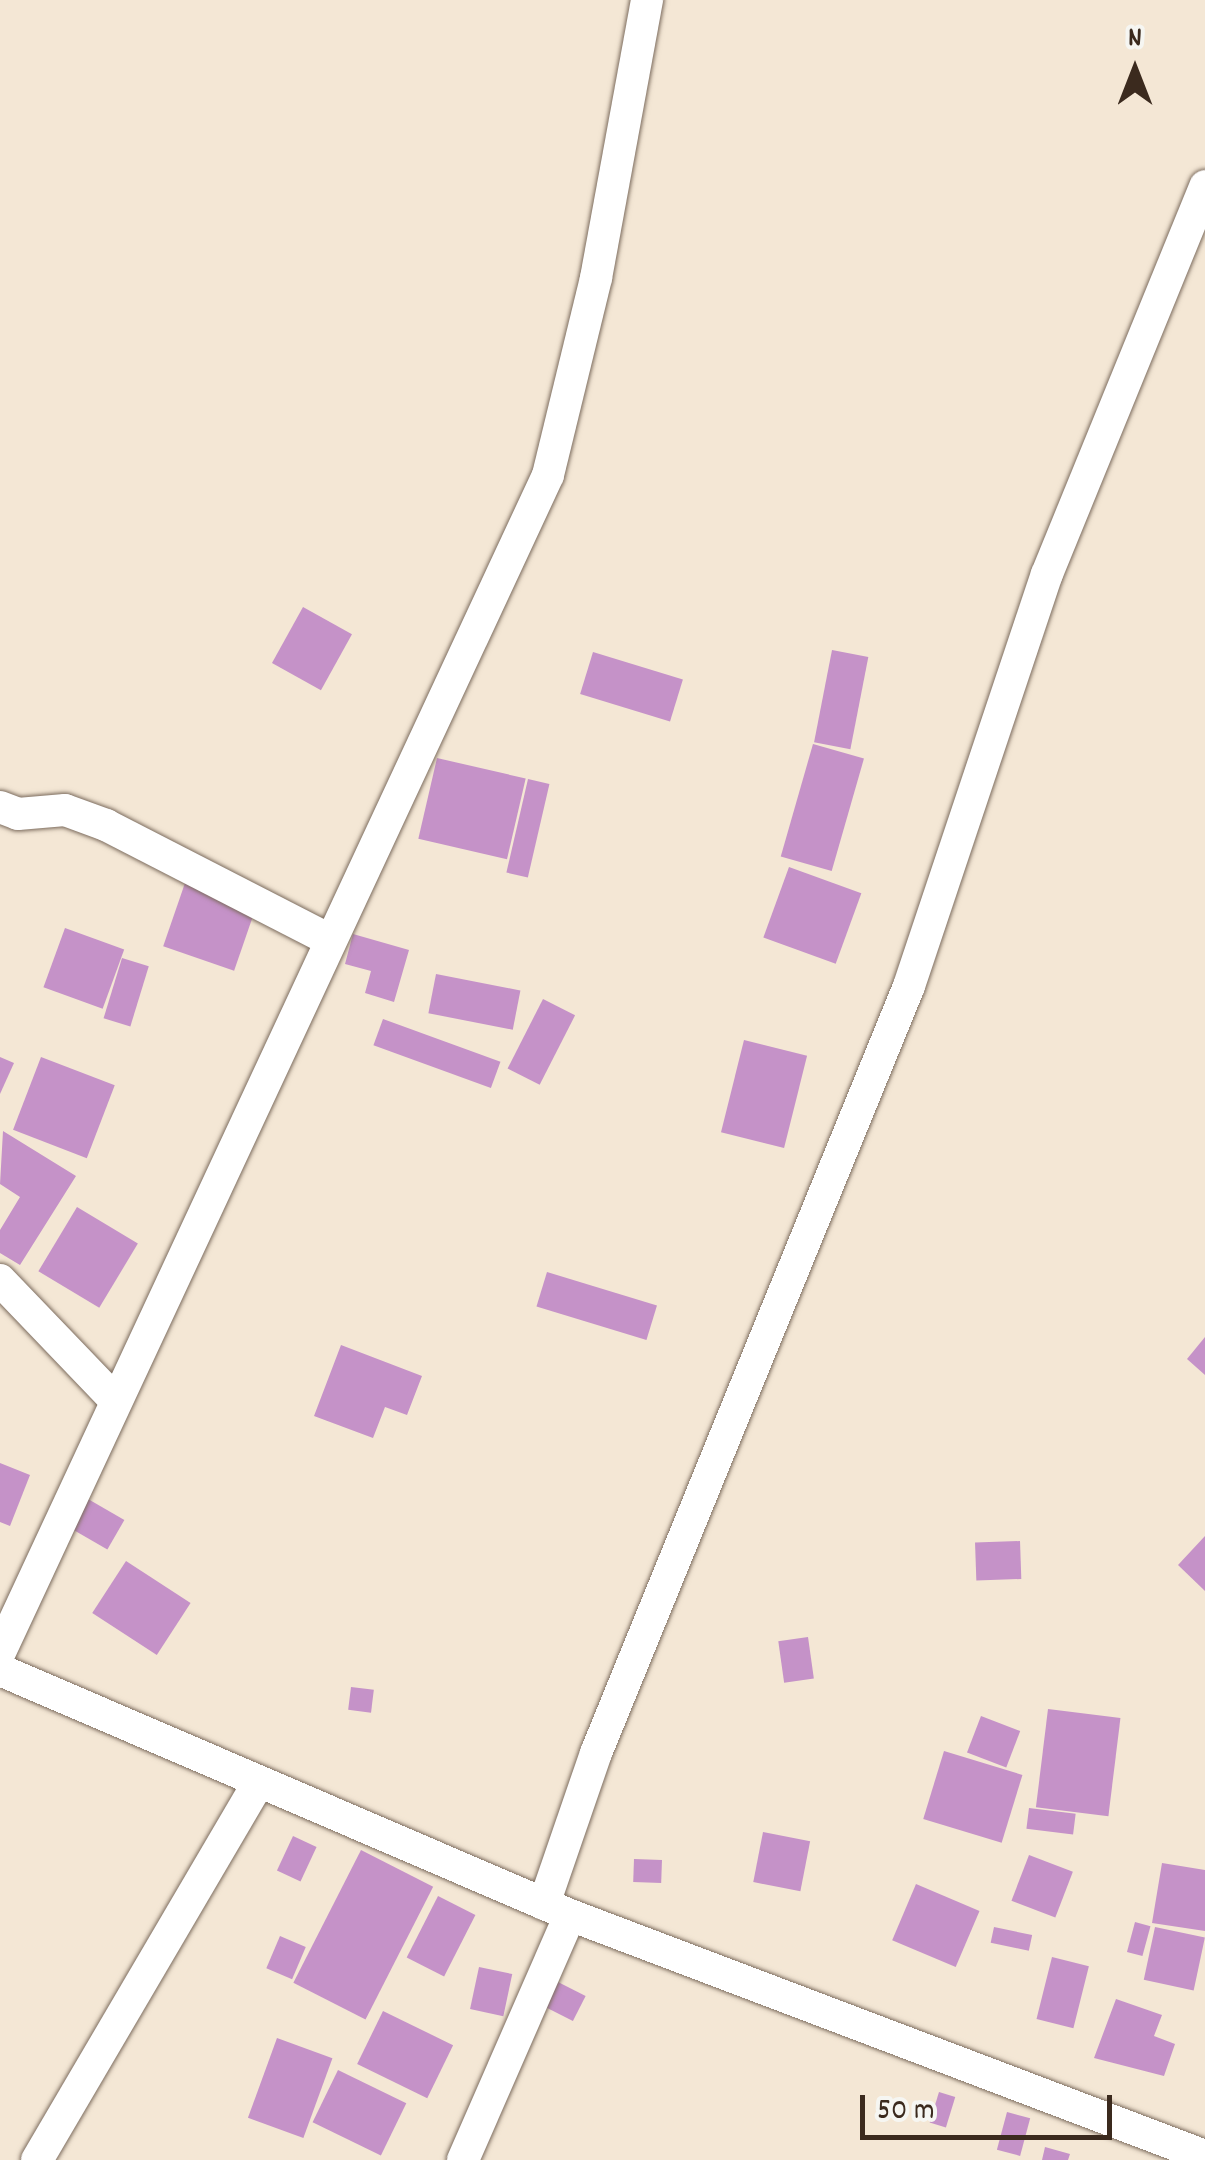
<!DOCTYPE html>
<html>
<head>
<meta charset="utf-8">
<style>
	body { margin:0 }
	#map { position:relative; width:1205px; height:2160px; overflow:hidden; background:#f4e7d5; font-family:Dekko,sans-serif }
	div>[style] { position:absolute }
	.building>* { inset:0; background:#c592c8; transform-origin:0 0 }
	.roads { filter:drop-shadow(0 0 2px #7c6c5e) drop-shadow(0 0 2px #7c6c5e) }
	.minor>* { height:32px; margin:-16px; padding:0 16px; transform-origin:16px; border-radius:16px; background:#fff }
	span { translate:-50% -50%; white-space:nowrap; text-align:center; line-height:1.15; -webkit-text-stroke:9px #f6f6f2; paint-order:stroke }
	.north { position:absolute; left:1085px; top:20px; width:100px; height:100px; -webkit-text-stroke:8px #f6f6f2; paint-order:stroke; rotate:0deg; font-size:28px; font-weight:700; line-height:40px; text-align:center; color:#3b2a1e }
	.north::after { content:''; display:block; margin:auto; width:35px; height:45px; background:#3b2a1e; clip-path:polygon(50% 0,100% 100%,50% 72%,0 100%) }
	.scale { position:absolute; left:860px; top:2095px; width:252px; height:45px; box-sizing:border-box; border:5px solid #3b2a1e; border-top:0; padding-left:12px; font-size:30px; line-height:35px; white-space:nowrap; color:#3b2a1e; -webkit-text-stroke:8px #f6f6f2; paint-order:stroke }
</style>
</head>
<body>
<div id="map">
	<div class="building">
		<div style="left:303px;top:607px;width:56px;height:64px;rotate:29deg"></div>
		<div style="left:832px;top:650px;width:37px;height:94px;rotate:11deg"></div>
		<div style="left:593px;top:652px;width:94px;height:44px;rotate:17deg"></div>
		<div style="left:813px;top:744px;width:53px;height:117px;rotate:16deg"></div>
		<div style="left:437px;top:758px;width:91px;height:83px;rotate:13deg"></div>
		<div style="left:528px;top:779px;width:22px;height:96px;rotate:13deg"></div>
		<div style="left:789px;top:867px;width:77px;height:75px;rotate:20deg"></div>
		<div style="left:185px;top:883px;width:75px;height:67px;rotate:19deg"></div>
		<div style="left:65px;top:928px;width:63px;height:63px;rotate:20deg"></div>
		<div style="clip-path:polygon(353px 934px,409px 950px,394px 1002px,365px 993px,371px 971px,345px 964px)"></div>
		<div style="left:122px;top:958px;width:28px;height:63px;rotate:17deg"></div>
		<div style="left:436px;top:974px;width:86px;height:40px;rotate:11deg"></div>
		<div style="left:543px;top:999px;width:36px;height:78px;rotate:27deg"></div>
		<div style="left:383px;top:1019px;width:125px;height:28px;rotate:20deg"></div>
		<div style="left:744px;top:1040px;width:65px;height:95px;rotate:14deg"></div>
		<div style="clip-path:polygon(0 1057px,14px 1063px,0 1094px)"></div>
		<div style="left:41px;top:1057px;width:79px;height:78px;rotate:21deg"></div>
		<div style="clip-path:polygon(3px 1131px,76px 1176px,20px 1265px,0 1253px,0 1230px,20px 1197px,0 1184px)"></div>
		<div style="left:77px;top:1207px;width:71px;height:75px;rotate:31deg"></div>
		<div style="left:547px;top:1272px;width:115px;height:36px;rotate:17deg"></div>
		<div style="clip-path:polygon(1205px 1337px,1205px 1375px,1187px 1359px)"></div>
		<div style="clip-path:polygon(341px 1345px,422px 1376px,407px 1415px,385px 1407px,373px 1438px,314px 1416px)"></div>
		<div style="clip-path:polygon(0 1463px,30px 1475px,10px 1526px,0 1522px)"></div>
		<div style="left:88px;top:1499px;width:42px;height:34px;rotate:30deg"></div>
		<div style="clip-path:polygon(1205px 1536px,1205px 1591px,1178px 1565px)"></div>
		<div style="left:1020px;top:1541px;width:38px;height:45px;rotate:88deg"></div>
		<div style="left:126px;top:1561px;width:77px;height:62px;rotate:33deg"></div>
		<div style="left:808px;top:1637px;width:42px;height:30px;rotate:82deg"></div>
		<div style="left:351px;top:1687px;width:23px;height:23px;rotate:7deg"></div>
		<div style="left:1048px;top:1709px;width:73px;height:99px;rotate:7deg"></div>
		<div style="left:981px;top:1716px;width:42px;height:39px;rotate:21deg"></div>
		<div style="left:944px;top:1751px;width:82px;height:71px;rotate:17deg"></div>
		<div style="left:1029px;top:1808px;width:47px;height:21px;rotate:7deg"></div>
		<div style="left:763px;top:1832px;width:48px;height:51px;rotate:11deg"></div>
		<div style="left:293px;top:1836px;width:26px;height:38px;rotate:25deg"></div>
		<div style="left:361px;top:1850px;width:81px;height:149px;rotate:27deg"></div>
		<div style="left:1029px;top:1855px;width:47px;height:49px;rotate:21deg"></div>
		<div style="left:634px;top:1859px;width:28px;height:23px;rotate:2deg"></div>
		<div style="clip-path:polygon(1162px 1863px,1205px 1870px,1205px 1931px,1152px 1923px)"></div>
		<div style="left:916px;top:1884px;width:69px;height:61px;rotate:23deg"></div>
		<div style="left:438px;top:1896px;width:42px;height:69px;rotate:27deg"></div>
		<div style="left:1135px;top:1922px;width:16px;height:31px;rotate:15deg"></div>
		<div style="left:994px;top:1927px;width:39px;height:16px;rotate:12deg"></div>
		<div style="left:1155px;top:1927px;width:51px;height:54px;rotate:12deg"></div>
		<div style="left:280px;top:1936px;width:28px;height:35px;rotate:23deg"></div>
		<div style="left:1052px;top:1957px;width:38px;height:64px;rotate:14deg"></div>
		<div style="left:479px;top:1967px;width:34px;height:43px;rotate:12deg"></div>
		<div style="left:558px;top:1982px;width:31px;height:28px;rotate:27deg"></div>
		<div style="clip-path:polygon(1116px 1999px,1162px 2015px,1154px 2036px,1175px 2044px,1164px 2076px,1094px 2058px)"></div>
		<div style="left:383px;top:2011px;width:78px;height:59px;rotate:26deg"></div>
		<div style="left:277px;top:2038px;width:59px;height:85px;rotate:20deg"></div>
		<div style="left:338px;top:2070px;width:76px;height:58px;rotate:26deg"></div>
		<div style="left:939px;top:2092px;width:17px;height:32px;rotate:17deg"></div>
		<div style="left:1007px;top:2112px;width:24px;height:39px;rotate:15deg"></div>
		<div style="clip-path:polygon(1045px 2147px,1070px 2154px,1068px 2160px,1042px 2160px)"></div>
	</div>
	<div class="roads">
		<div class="minor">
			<div style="left:0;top:807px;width:19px;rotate:21deg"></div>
			<div style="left:18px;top:814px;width:47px;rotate:-4.9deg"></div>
			<div style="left:65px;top:810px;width:44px;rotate:20.1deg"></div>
			<div style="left:106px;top:825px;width:252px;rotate:27.2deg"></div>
			<div style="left:0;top:1280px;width:165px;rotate:46.2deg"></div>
			<div style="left:0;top:1652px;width:1298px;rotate:-65.03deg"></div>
			<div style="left:548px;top:475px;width:203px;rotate:-76.3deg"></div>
			<div style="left:596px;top:278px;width:283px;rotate:-79.6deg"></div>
			<div style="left:0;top:1670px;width:620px;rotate:23.26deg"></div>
			<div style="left:570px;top:1915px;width:679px;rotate:20.78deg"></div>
			<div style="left:544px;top:1904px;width:160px;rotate:-71deg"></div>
			<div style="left:596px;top:1753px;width:828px;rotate:-67.8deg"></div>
			<div style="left:909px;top:986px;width:434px;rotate:-71.5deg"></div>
			<div style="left:1047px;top:574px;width:419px;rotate:-67.8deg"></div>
			<div style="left:37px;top:2160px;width:436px;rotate:-59.6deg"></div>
			<div style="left:463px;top:2160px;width:267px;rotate:-66.4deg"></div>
		</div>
	</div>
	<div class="north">N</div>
	<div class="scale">50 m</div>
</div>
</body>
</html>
